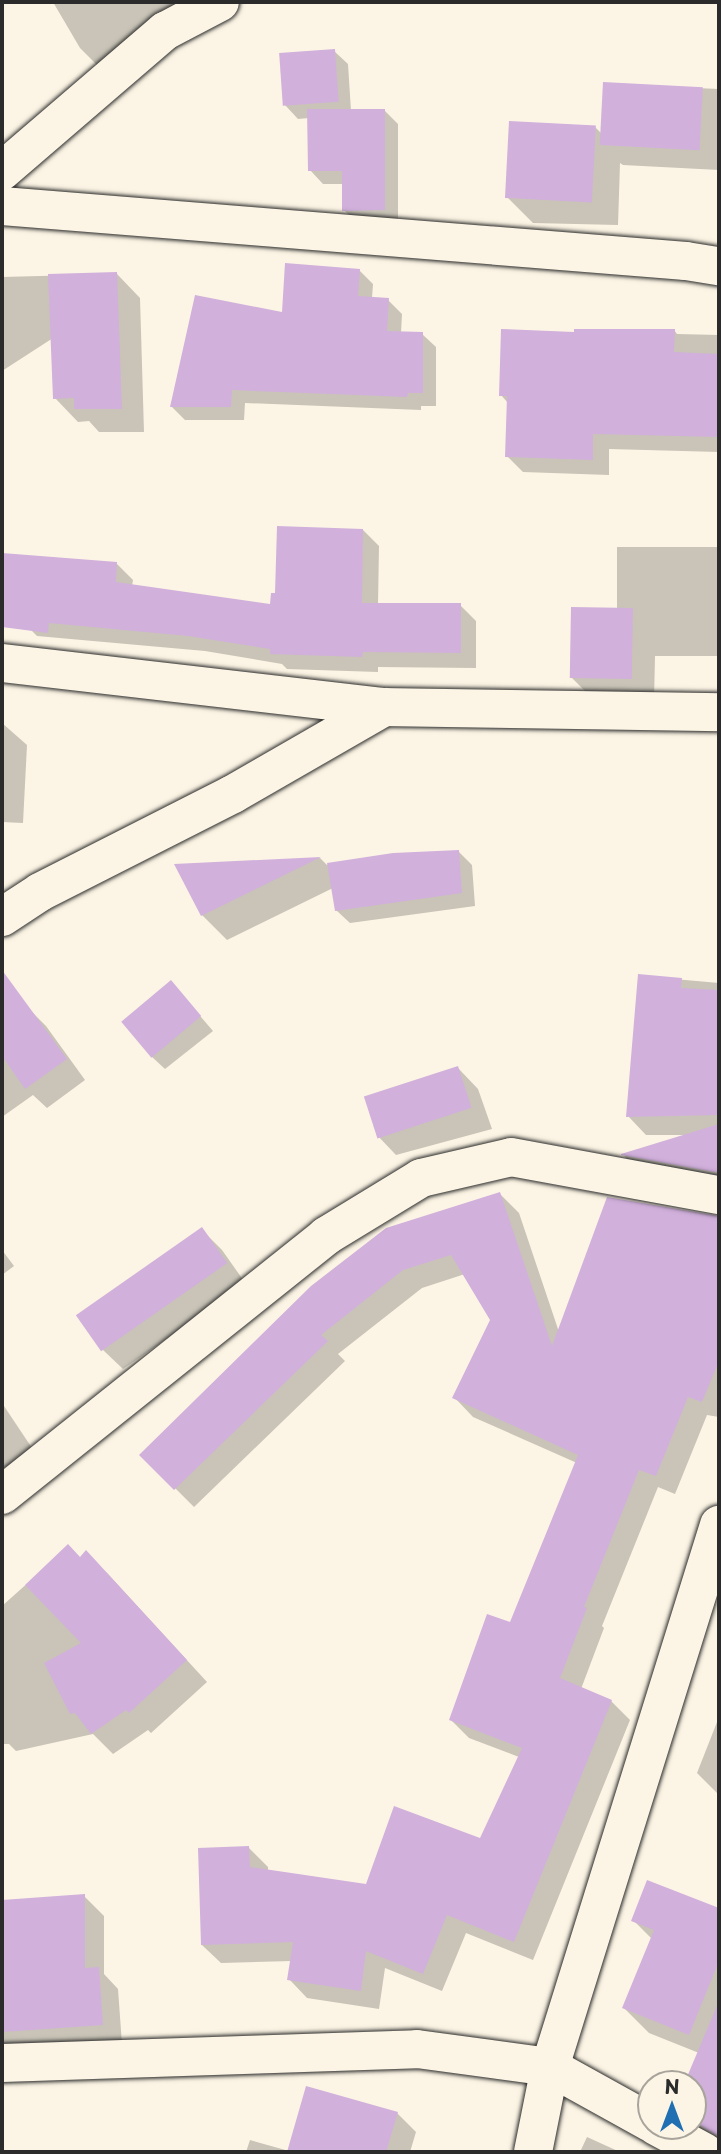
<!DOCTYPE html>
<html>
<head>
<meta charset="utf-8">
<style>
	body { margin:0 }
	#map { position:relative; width:721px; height:2154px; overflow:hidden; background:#fcf5e5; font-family:"Playpen Sans",sans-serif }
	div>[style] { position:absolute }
	.shadow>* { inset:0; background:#0003 }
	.building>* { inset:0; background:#d1b0dc; transform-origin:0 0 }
	.roads { filter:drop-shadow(0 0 2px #2b2b2b) drop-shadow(0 0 2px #2b2b2b) }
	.minor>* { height:38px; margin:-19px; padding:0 19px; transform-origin:19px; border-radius:19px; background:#fcf5e5 }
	span { translate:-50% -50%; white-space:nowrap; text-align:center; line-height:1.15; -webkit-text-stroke:5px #fcf5e5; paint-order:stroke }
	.frame { position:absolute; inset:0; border:4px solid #2b2b2b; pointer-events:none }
	.north { position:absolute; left:637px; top:2070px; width:70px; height:70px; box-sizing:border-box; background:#fcf5e5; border:2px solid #a8a49b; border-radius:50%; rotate:0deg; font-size:19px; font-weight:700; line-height:28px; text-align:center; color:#2b2b2b }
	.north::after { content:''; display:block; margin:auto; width:24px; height:32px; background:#1f6fb2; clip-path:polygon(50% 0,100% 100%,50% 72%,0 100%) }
</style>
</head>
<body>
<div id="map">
	<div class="shadow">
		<div style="clip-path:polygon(53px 2px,236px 2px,105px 73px,80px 48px)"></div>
		<div style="clip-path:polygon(334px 51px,348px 64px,351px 111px,385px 111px,398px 124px,398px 223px,358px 224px,344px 210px,344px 184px,323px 184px,310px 170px,309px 118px,298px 119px,285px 105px)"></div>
		<div style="clip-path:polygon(604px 84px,719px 89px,719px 170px,623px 165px,620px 163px,618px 225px,533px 223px,508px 198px,595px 127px,602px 134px)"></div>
		<div style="clip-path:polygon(359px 270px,373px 284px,372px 298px,388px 300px,402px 314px,401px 333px,422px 334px,436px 347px,436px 406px,421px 406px,421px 410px,245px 403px,244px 420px,185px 420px,172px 407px,284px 314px)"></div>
		<div style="clip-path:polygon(117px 274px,140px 298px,144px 432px,99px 432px,89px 421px,78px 422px,55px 398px,53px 338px,2px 371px,2px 277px)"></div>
		<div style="clip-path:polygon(674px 330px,677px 334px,719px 335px,719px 452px,609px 449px,609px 475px,523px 472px,507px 456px,508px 403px,501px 395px,576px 334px)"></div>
		<div style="clip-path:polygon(363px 530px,379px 546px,378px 605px,460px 605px,476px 621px,476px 668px,378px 667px,378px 672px,287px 669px,282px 664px,205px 651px,37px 636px,21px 620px,117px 564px,133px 580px,132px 586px,272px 606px,277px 595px)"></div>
		<div style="clip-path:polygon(617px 547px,719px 547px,719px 656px,655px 656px,654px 701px,594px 700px,571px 677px,617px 610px)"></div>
		<div style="clip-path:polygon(2px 723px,27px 745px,23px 823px,2px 822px)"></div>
		<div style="clip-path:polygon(458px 851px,472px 865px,475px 906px,350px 923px,336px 910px,333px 888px,227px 940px,202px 915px,177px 865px,320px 858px,327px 865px,393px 855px)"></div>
		<div style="clip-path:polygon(640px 976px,719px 983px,719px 1187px,642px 1173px,624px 1156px,690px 1135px,646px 1135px,628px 1116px)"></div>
		<div style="clip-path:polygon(171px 982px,213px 1031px,165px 1069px,151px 1056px)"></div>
		<div style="clip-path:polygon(26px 1006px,46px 1026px,85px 1080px,47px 1108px,33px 1095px,2px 1117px,2px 1024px)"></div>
		<div style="clip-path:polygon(458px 1068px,478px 1089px,492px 1129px,396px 1155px,376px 1134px)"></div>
		<div style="clip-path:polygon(500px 1194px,519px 1213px,559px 1332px,719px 1218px,719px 1417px,707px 1415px,675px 1494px,658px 1487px,602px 1626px,604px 1628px,581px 1689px,611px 1701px,630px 1720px,533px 1960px,466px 1933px,442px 1991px,385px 1968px,379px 2009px,307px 1998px,289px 1979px,292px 1961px,221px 1963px,202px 1945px,249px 1848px,268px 1867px,268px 1872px,367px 1886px,480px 1840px,519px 1757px,469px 1738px,451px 1720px,511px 1625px,577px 1463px,473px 1417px,455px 1398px,492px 1320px,465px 1274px,422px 1288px,338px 1354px,345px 1361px,194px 1507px,142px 1455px)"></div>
		<div style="clip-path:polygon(201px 1229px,222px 1250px,246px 1284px,123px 1369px,102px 1349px)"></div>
		<div style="clip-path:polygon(2px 1250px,14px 1266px,2px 1275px)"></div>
		<div style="clip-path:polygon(2px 1403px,34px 1451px,2px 1469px)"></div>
		<div style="clip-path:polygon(68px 1547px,80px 1559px,107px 1573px,207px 1682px,151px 1733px,148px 1730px,113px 1754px,93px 1734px,16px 1751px,9px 1744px,2px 1744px,2px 1606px)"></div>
		<div style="clip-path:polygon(719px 1717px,719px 1795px,697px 1773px)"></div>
		<div style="clip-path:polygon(84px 1896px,104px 1916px,104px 1974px,118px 1989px,122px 2044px,12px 2052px,2px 2042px,2px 1901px)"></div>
		<div style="clip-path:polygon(719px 1911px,719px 2046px,714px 2059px,649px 2033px,624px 2008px,652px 1939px,633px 1920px)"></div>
		<div style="clip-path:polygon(696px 2060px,719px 2070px,719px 2144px,693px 2126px,693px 2084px,686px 2084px)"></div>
		<div style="clip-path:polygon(397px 2113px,416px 2132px,410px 2152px,246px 2152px,250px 2140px,289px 2151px)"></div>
		<div style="clip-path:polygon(587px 2137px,620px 2152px,580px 2152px)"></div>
	</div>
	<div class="building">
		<div style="left:335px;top:49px;width:53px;height:56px;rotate:86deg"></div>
		<div style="left:603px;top:82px;width:100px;height:63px;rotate:3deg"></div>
		<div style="clip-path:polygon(307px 109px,385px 109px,385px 210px,342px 211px,342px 171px,308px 171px)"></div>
		<div style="left:509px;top:121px;width:87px;height:77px;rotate:3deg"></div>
		<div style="clip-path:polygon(285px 263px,360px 269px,358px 296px,389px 298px,387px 331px,423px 332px,423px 393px,408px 393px,407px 397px,232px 390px,231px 407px,170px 407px,195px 295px,282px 312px)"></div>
		<div style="clip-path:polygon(117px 272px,122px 409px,74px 409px,74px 398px,53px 399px,48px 274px)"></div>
		<div style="clip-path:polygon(501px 329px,574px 332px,574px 329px,675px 329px,674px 352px,719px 354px,719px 437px,593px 434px,593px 460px,505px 457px,507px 396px,499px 396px)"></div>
		<div style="clip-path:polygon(277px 526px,363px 529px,362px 603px,461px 603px,461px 653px,363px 652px,362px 657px,270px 654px,270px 649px,188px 636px,49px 623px,48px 633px,2px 627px,2px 553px,117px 562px,116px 582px,270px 604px,271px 593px,275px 593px)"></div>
		<div style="left:571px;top:607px;width:62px;height:71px;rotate:1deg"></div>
		<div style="clip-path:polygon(459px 850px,462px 893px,335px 911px,327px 863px,393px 853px)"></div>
		<div style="clip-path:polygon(321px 857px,201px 916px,174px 864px)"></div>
		<div style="clip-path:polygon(2px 970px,67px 1059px,25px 1089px,2px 1056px)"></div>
		<div style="clip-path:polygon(638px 974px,682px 978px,681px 988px,719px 990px,719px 1115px,626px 1117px)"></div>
		<div style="left:171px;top:980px;width:47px;height:65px;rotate:50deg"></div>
		<div style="left:458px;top:1066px;width:44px;height:99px;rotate:72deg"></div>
		<div style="clip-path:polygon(719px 1124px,719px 1173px,621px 1155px,621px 1154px)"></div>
		<div style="clip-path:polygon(500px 1192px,552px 1346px,607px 1197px,719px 1216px,719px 1361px,702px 1402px,688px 1397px,656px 1476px,639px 1470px,584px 1607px,587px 1608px,560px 1678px,612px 1700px,514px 1942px,447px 1915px,423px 1974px,366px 1951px,361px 1991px,287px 1980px,293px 1942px,201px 1945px,198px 1848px,249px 1846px,250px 1867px,366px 1884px,394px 1806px,480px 1838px,522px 1748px,449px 1720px,487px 1614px,510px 1622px,578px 1455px,452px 1398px,490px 1320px,451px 1255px,403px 1270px,321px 1335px,328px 1341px,174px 1490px,139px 1455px,311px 1286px,386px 1228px)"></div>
		<div style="left:202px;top:1227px;width:44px;height:154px;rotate:55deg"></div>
		<div style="clip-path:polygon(68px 1544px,80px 1557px,86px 1550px,187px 1660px,129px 1713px,126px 1710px,91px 1734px,75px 1713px,70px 1714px,44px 1663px,81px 1643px,25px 1585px)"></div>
		<div style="clip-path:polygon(647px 1880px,719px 1908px,719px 1961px,689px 2035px,622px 2008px,654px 1930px,631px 1921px)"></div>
		<div style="clip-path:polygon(85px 1894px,85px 1968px,99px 1967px,103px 2025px,2px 2032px,2px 1900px)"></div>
		<div style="clip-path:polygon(719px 2001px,719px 2137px,693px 2121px,693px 2084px,684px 2084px)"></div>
		<div style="clip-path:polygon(306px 2086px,398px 2112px,386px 2152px,287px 2152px)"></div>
	</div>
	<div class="roads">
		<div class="minor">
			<div style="left:2px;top:171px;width:215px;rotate:-40.7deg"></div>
			<div style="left:165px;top:31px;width:62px;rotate:-27.8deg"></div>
			<div style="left:2px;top:206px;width:686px;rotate:4.6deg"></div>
			<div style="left:686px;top:261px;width:33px;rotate:9deg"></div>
			<div style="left:2px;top:663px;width:385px;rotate:6.6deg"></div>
			<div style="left:384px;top:707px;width:335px;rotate:0.9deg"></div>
			<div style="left:2px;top:917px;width:45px;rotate:-33.3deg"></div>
			<div style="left:40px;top:892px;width:216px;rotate:-26.9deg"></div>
			<div style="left:233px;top:794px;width:174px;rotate:-29.9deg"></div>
			<div style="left:2px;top:1495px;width:415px;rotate:-38.6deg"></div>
			<div style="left:326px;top:1236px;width:111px;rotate:-31.4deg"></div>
			<div style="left:421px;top:1178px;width:92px;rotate:-13.1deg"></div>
			<div style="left:511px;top:1157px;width:211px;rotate:10.4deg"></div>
			<div style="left:2px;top:2063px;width:415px;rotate:-1.9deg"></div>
			<div style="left:417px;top:2049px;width:134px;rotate:7.7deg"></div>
			<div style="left:550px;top:2067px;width:115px;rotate:29deg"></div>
			<div style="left:656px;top:2126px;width:55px;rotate:28.4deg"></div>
			<div style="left:533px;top:2152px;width:87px;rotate:-78.7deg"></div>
			<div style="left:550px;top:2067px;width:568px;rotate:-72.68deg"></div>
		</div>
	</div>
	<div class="frame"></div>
	<div class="north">N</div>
</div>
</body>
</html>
